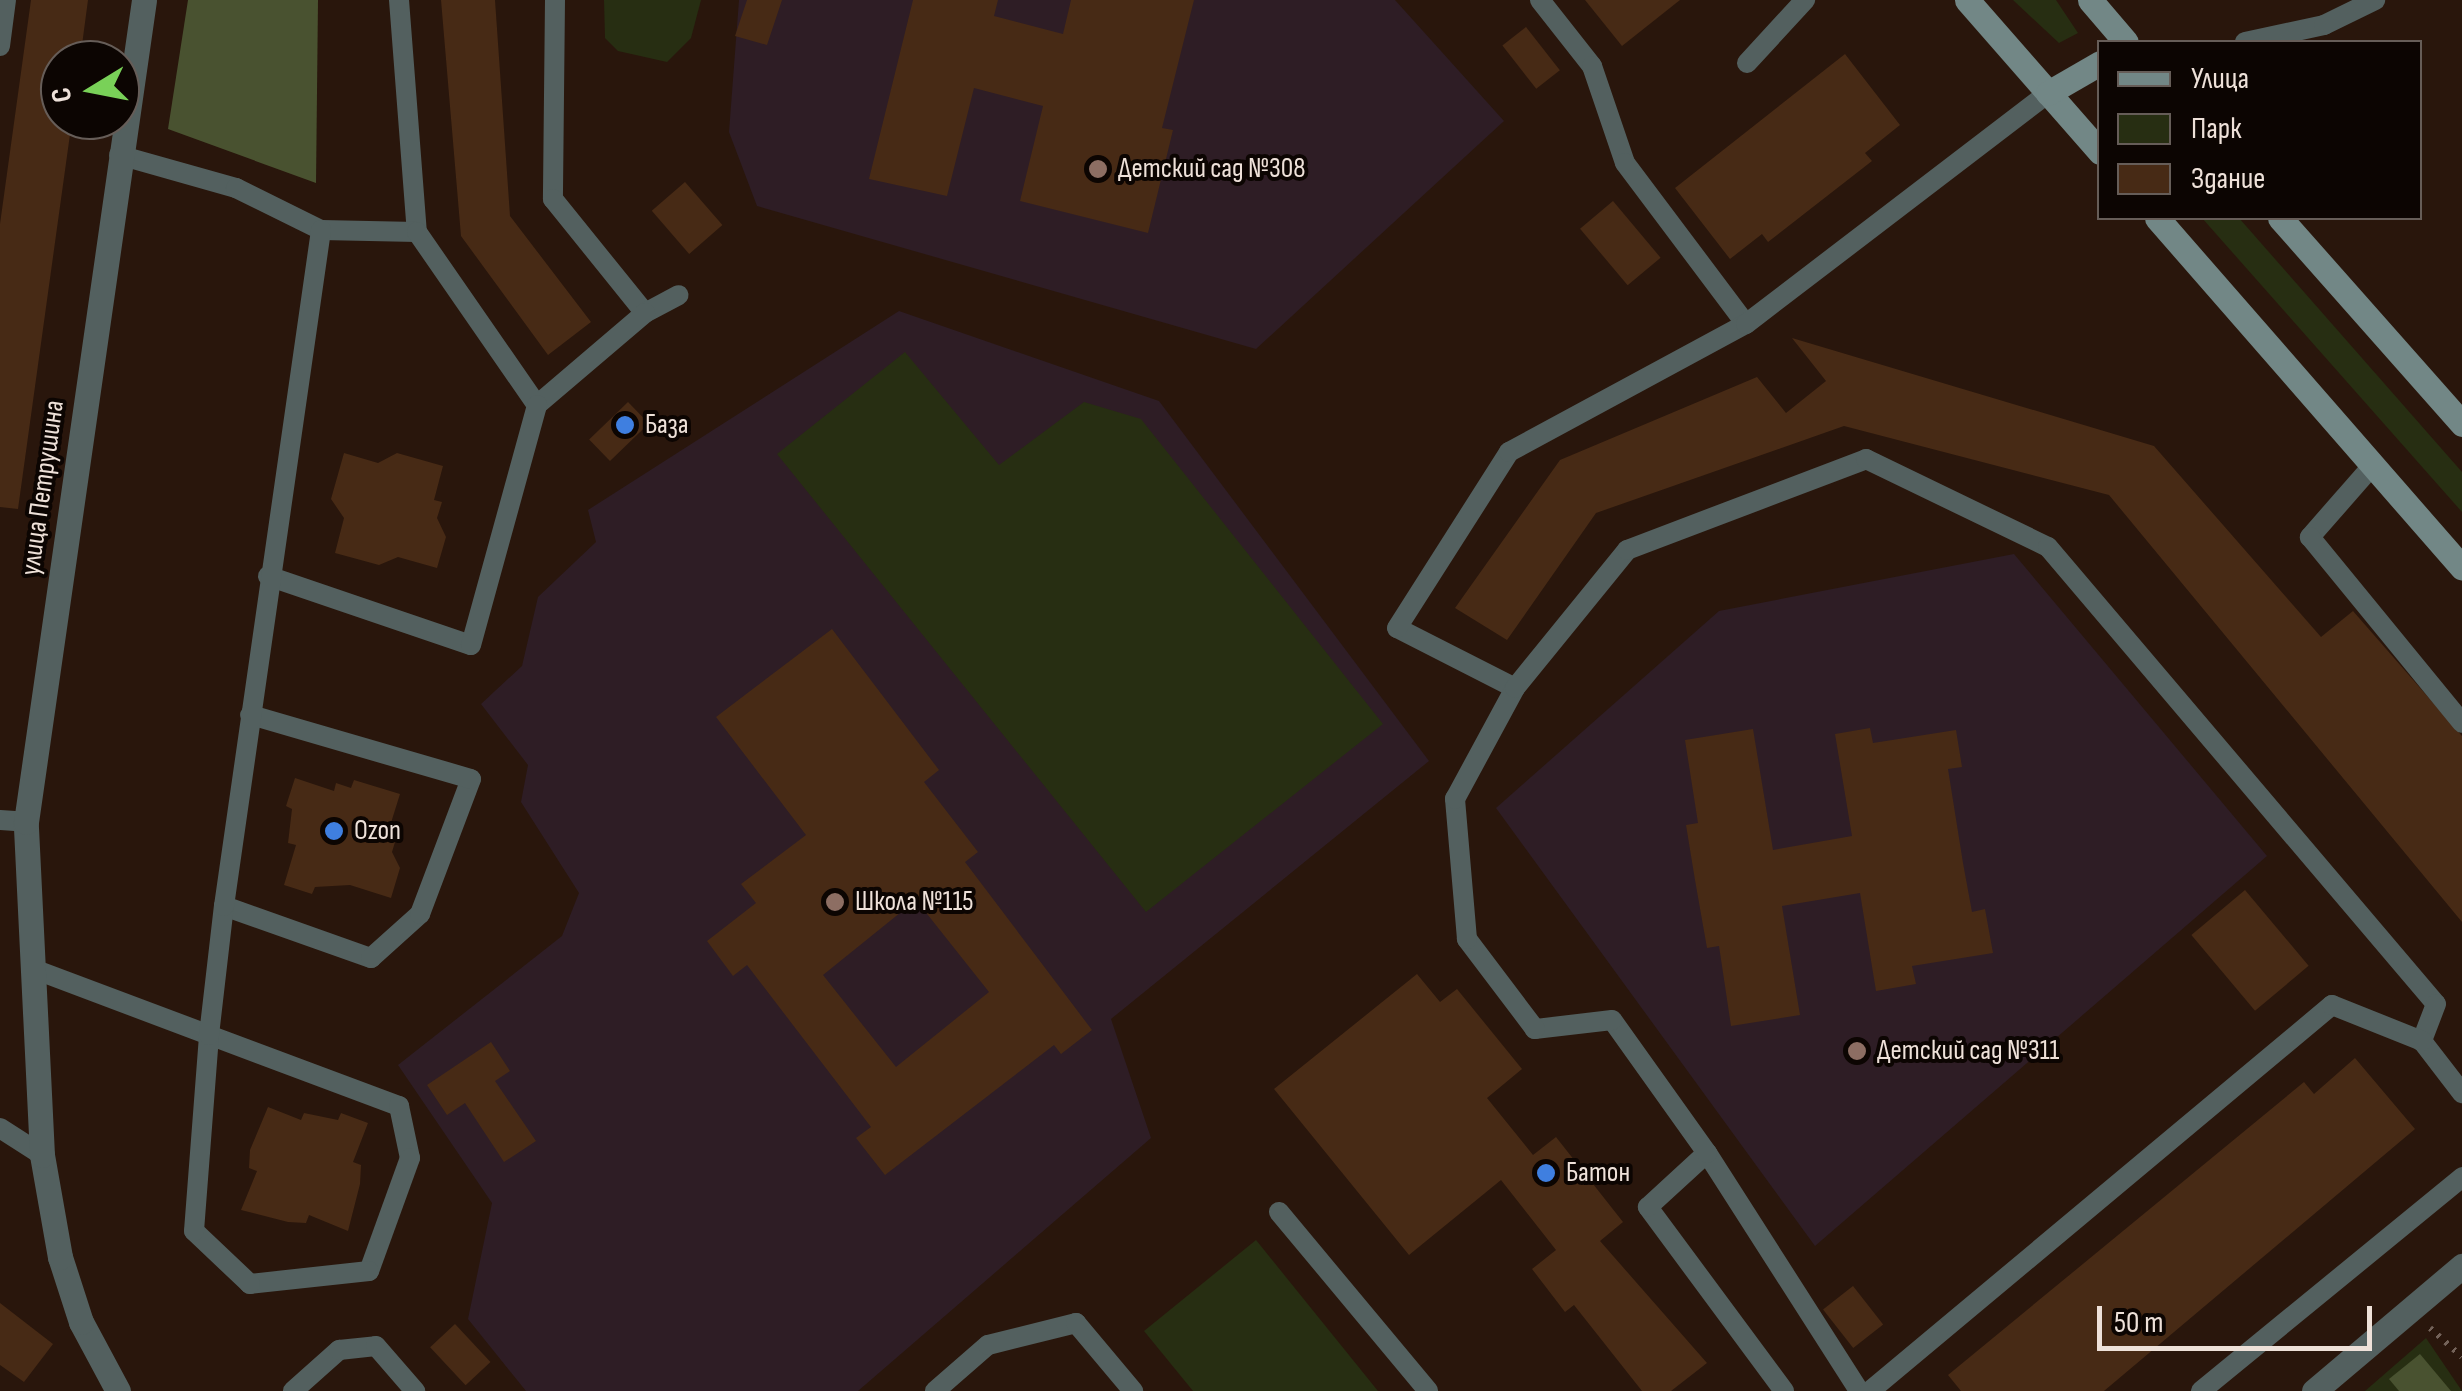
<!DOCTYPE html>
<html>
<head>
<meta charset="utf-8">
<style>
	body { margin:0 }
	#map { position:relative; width:2462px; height:1391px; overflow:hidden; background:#29160c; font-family:"Sofia Sans Condensed",sans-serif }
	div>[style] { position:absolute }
	.commercial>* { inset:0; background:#2e1d25 }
	.green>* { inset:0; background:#272e12 }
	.forest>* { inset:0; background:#495230 }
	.building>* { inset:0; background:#472a15; transform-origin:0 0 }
	.path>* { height:6px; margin-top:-3px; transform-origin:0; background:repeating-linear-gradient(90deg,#736259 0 2.5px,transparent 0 10.5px) }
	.lane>* { height:20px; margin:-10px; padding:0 10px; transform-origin:10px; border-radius:10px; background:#53605f }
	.street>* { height:25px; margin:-12.5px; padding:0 12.5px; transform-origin:12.5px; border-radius:12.5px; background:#53605f }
	.secondary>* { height:25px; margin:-12.5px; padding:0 12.5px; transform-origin:12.5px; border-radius:12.5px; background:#728786 }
	.dots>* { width:28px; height:28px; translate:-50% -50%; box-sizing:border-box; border:5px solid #0c0502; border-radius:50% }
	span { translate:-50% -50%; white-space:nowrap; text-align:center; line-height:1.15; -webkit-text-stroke:8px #0c0502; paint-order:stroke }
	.poi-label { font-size:28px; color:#eee1d9 }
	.left { translate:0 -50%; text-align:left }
	.street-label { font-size:28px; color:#eee1d9 }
	.legend { position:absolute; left:2097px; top:40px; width:325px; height:180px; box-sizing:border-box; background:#0c0502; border:2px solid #665d58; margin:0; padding:12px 18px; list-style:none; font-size:30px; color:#eee1d9 }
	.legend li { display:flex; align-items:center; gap:20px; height:50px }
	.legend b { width:50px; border:2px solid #665d58 }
	.north { position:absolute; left:40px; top:40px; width:100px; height:100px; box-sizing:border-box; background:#0c0502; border:2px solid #665d58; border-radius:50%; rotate:260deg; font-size:28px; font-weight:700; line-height:40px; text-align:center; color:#eee1d9 }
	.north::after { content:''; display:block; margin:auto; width:35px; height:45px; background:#79d158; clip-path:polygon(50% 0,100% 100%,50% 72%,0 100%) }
	.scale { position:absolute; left:2097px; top:1306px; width:275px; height:45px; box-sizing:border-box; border:5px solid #eee1d9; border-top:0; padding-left:12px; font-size:30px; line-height:35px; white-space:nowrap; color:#eee1d9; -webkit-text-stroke:8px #0c0502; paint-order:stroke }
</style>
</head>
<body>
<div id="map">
	<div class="commercial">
		<div style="clip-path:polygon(739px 0,1395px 0,1504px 121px,1256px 349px,757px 206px,729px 132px)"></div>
		<div style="clip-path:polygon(899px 311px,1159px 401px,1429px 761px,1111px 1019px,1151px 1138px,858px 1391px,526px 1391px,468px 1319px,492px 1203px,398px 1065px,562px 936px,579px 893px,521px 802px,528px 765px,481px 704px,522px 666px,538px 597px,596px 542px,588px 510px)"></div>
		<div style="clip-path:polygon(2014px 554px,2267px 856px,1815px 1246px,1496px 808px,1719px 611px)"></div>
	</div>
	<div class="green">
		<div style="clip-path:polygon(604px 0,701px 0,691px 38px,667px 62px,618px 51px,605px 38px)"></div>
		<div style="clip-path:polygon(2013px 0,2056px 0,2078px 33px,2059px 43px)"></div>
		<div style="clip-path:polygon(2202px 218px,2239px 218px,2462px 472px,2462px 512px)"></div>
		<div style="clip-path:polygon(905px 352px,999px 465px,1084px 402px,1141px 419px,1383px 724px,1146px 912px,777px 454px)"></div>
		<div style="clip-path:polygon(1256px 1240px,1378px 1391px,1193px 1391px,1144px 1331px)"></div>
		<div style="clip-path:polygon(2426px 1338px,2462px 1391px,2365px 1391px)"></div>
	</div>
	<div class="forest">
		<div style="clip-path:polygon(188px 0,318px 0,316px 183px,168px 129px)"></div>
		<div style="clip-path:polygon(2420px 1354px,2451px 1391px,2399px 1391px,2389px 1379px)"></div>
	</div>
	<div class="building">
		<div style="clip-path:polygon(31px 0,88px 0,80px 60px,60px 60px,60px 120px,72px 120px,18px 509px,0 507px,0 224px)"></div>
		<div style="clip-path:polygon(441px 0,495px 0,510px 216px,591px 322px,548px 355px,461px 236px)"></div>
		<div style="clip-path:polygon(747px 0,782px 0,767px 45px,735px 36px)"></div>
		<div style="clip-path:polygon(913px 0,998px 0,994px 16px,1063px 34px,1071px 0,1194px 0,1162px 128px,1173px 130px,1148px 233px,1020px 201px,1043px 106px,974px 88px,947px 196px,869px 179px)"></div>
		<div style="clip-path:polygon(1585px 0,1680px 0,1622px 46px)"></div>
		<div style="left:1526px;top:27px;width:55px;height:30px;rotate:52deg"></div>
		<div style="clip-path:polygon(1845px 54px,1900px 125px,1865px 153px,1872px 161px,1768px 242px,1762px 234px,1730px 259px,1675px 188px)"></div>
		<div style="left:685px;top:182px;width:57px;height:44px;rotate:49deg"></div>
		<div style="left:1613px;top:201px;width:74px;height:43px;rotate:50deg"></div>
		<div style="clip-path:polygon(1792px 338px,2154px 446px,2321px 637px,2353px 611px,2462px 736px,2462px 922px,2109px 495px,1844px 426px,1596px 513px,1507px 640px,1455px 608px,1560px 460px,1757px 377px,1786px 413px,1826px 381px)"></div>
		<div style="left:628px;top:402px;width:30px;height:54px;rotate:46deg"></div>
		<div style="clip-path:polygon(344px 453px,378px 463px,397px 453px,443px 466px,434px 500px,442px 502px,437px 518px,446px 537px,437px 568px,398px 557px,379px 565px,335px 553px,344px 518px,331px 499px)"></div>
		<div style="clip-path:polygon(evenodd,832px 629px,939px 770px,924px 782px,978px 852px,965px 862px,1092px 1030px,1061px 1054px,1054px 1045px,885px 1175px,856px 1138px,871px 1127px,747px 965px,733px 976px,707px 941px,756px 903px,741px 884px,806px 835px,716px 717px,832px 629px,916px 900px,989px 992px,896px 1067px,823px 975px,916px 900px)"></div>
		<div style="clip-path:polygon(1870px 728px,1873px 743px,1956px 730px,1962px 767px,1948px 769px,1963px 863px,1972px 912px,1985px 909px,1993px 953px,1912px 966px,1916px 984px,1876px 991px,1860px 893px,1782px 906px,1800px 1015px,1731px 1026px,1719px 946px,1707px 948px,1695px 880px,1686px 825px,1698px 823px,1685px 740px,1753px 729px,1773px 850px,1852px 836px,1835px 734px)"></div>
		<div style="clip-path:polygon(295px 778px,334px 791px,336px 783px,351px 788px,354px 780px,400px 794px,390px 826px,399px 829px,392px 852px,400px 868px,391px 898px,350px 885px,315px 887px,312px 894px,284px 885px,296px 845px,288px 843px,292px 809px,286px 806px)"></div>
		<div style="left:2245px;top:890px;width:99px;height:70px;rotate:50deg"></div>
		<div style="clip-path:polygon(1417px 974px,1440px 1002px,1457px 989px,1522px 1069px,1487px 1098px,1533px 1155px,1556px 1137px,1623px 1222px,1600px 1241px,1707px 1363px,1671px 1391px,1642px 1391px,1574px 1305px,1565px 1312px,1532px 1269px,1556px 1250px,1501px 1180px,1409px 1255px,1274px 1089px)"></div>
		<div style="clip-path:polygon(491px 1042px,510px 1071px,495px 1081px,536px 1141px,504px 1162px,465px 1103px,447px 1115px,427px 1085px)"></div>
		<div style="clip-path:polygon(2355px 1058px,2415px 1129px,2104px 1391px,1961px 1391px,1948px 1375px,2304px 1082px,2314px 1094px)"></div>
		<div style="clip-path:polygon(268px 1107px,301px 1120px,304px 1113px,338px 1120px,341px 1113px,368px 1123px,353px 1162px,361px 1165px,360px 1184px,348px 1231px,309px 1215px,306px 1223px,288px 1222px,241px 1210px,257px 1171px,249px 1168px,250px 1150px)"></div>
		<div style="left:1853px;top:1286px;width:49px;height:38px;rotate:52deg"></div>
		<div style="clip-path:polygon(0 1303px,53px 1344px,24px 1382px,0 1365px)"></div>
		<div style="left:455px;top:1324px;width:52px;height:34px;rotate:47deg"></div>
	</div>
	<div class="path">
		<div style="left:2430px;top:1328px;width:43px;rotate:42.2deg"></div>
	</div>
	<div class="lane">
		<div style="left:399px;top:0;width:233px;rotate:85.6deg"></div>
		<div style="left:555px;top:0;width:199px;rotate:90.6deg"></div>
		<div style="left:553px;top:199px;width:146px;rotate:51.1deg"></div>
		<div style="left:645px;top:313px;width:38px;rotate:-28deg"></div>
		<div style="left:1540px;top:0;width:84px;rotate:51.8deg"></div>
		<div style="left:1592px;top:66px;width:102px;rotate:71.2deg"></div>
		<div style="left:1625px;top:163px;width:201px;rotate:53.1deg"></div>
		<div style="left:2245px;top:42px;width:81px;rotate:-12.1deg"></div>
		<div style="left:2324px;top:25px;width:57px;rotate:-26.1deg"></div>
		<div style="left:0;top:46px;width:46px;rotate:-82.6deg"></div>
		<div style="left:1747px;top:63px;width:86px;rotate:-47.4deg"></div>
		<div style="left:119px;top:155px;width:122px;rotate:15.8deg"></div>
		<div style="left:236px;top:188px;width:95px;rotate:26.3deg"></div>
		<div style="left:321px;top:230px;width:96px;rotate:1.2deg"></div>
		<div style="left:417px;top:232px;width:211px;rotate:55.3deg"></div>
		<div style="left:537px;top:405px;width:142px;rotate:-40.4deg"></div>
		<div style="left:2373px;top:465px;width:96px;rotate:131.2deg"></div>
		<div style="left:2310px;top:537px;width:240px;rotate:50.7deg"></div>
		<div style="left:268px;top:576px;width:214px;rotate:18.8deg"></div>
		<div style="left:471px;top:645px;width:249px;rotate:-74.6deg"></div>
		<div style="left:1515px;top:688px;width:132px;rotate:-153deg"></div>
		<div style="left:1397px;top:628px;width:209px;rotate:-57.5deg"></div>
		<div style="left:1509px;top:452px;width:269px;rotate:-28.4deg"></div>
		<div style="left:1746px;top:324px;width:380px;rotate:-37.4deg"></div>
		<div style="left:0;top:820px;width:26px;rotate:4deg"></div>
		<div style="left:224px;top:906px;width:156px;rotate:19.5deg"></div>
		<div style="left:371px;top:958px;width:66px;rotate:-41.9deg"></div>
		<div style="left:420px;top:914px;width:144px;rotate:-69.3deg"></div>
		<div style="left:471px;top:779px;width:230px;rotate:-163.8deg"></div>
		<div style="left:31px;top:968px;width:190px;rotate:20.6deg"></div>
		<div style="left:209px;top:1035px;width:203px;rotate:20.5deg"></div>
		<div style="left:399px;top:1106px;width:53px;rotate:78.1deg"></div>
		<div style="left:410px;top:1158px;width:120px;rotate:109.9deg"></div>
		<div style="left:369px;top:1271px;width:120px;rotate:173.8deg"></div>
		<div style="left:250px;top:1284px;width:77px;rotate:-136.6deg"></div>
		<div style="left:194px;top:1231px;width:197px;rotate:-85.6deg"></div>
		<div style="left:209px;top:1035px;width:130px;rotate:-83.4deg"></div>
		<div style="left:224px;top:906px;width:683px;rotate:-81.83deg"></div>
		<div style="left:0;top:1128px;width:50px;rotate:32.7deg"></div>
		<div style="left:1707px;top:1153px;width:282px;rotate:57.4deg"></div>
		<div style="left:1279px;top:1212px;width:233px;rotate:50.2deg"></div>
		<div style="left:293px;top:1391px;width:62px;rotate:-41.7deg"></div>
		<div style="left:339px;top:1350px;width:37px;rotate:-6deg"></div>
		<div style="left:376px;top:1346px;width:60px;rotate:49.1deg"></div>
		<div style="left:935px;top:1391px;width:70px;rotate:-41deg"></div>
		<div style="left:988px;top:1345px;width:91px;rotate:-14deg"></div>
		<div style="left:1076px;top:1323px;width:89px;rotate:50deg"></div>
		<div style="left:1784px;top:1391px;width:229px;rotate:-126.5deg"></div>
		<div style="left:1648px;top:1207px;width:80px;rotate:-42.5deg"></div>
		<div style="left:1707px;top:1153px;width:163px;rotate:-125.5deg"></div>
		<div style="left:1612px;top:1020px;width:78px;rotate:173.3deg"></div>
		<div style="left:1535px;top:1029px;width:113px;rotate:-127.1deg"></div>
		<div style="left:1467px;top:939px;width:141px;rotate:-94.9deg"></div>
		<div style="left:1455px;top:799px;width:126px;rotate:-61.6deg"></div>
		<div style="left:1515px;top:688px;width:178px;rotate:-50.9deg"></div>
		<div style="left:1627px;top:550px;width:256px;rotate:-20.8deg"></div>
		<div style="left:1866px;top:459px;width:202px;rotate:25.8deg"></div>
		<div style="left:2048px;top:547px;width:599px;rotate:49.67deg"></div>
		<div style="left:2436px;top:1004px;width:40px;rotate:111deg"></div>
		<div style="left:2422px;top:1041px;width:66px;rotate:52.4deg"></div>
		<div style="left:1870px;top:1391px;width:602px;rotate:-39.88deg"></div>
		<div style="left:2332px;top:1005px;width:97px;rotate:21.8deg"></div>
		<div style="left:2201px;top:1391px;width:338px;rotate:-39.3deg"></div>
	</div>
	<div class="street">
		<div style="left:118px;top:1391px;width:78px;rotate:-118.2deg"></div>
		<div style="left:81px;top:1322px;width:68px;rotate:-107.9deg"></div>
		<div style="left:60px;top:1257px;width:104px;rotate:-100deg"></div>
		<div style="left:42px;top:1155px;width:333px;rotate:-92.8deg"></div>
		<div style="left:26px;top:822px;width:830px;rotate:-81.83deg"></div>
		<div style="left:2314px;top:1391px;width:194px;rotate:-40.2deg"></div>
	</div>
	<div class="secondary">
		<div style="left:1967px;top:0;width:202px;rotate:48.8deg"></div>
		<div style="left:2090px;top:0;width:55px;rotate:49.4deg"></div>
		<div style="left:2048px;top:93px;width:60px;rotate:-30deg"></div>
		<div style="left:2157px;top:218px;width:464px;rotate:48.9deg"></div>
		<div style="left:2280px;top:218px;width:275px;rotate:48.5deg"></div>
	</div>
	<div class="dots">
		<div style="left:1098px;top:169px;background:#8d6e63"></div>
		<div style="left:625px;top:425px;background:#3f7fe0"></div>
		<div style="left:334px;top:831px;background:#3f7fe0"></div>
		<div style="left:835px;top:902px;background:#8d6e63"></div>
		<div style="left:1857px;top:1051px;background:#8d6e63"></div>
		<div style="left:1546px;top:1173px;background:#3f7fe0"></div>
	</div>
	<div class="poi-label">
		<span class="left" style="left:1118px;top:169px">Детский сад №308</span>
		<span class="left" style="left:645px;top:425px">База</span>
		<span class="left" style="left:354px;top:831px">Ozon</span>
		<span class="left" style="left:855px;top:902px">Школа №115</span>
		<span class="left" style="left:1877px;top:1051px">Детский сад №311</span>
		<span class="left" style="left:1566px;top:1173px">Батон</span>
	</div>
	<div class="street-label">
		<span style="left:43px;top:488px;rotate:-82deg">улица Петрушина</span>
	</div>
	<ul class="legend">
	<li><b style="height:12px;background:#728786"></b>Улица</li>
	<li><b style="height:28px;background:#272e12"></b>Парк</li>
	<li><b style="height:28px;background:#472a15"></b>Здание</li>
	</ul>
	<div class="north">С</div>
	<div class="scale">50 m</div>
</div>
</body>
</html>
